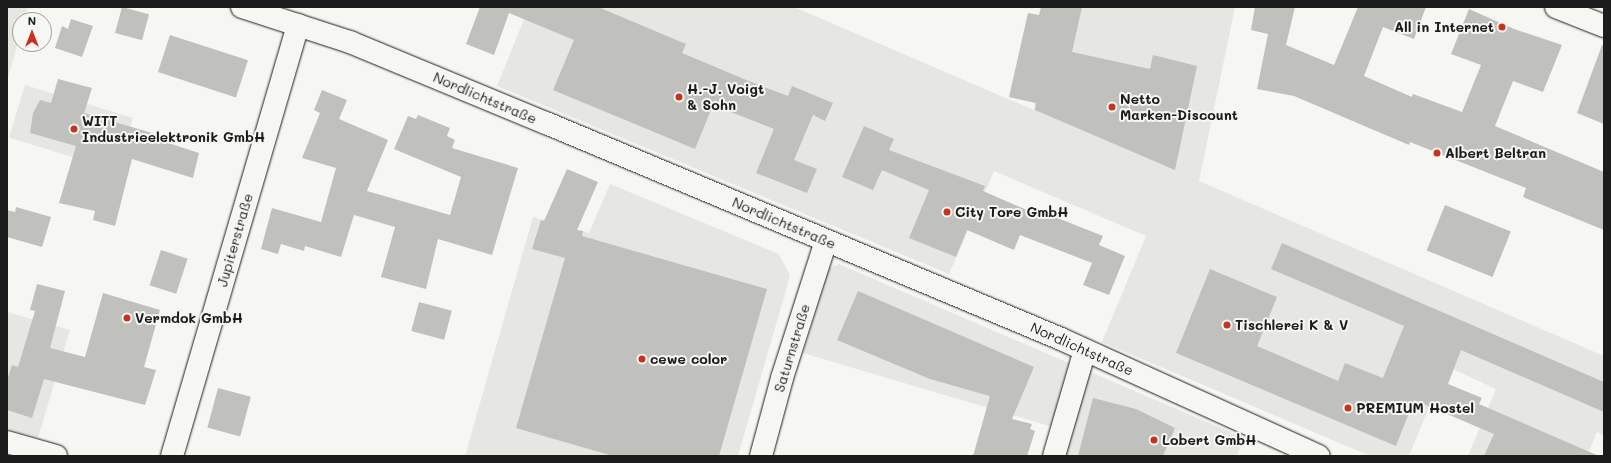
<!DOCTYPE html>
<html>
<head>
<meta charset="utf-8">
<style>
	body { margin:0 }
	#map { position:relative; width:1611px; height:463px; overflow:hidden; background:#f6f6f2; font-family:Mali,sans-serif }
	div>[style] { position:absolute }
	.built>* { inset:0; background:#e6e6e2; transform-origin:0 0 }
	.building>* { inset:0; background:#c0c0bd; transform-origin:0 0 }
	.roads { filter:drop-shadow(0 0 1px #1c1c1c) drop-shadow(0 0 1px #1c1c1c) }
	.minor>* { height:22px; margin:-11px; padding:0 11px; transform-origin:11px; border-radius:11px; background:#f6f6f2 }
	.major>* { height:22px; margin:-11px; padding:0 11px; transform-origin:11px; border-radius:11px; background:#f6f6f2 }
	.dots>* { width:11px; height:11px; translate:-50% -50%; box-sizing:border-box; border:2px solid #f6f6f2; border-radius:50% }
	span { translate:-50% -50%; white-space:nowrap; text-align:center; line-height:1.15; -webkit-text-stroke:4px #f6f6f2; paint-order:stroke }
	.poi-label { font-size:14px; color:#1c1c1c; font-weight:700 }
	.right { translate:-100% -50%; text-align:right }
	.left { translate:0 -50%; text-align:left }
	.street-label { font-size:14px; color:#1c1c1c }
	.frame { position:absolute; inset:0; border:8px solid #1c1c1c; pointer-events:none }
	.north { position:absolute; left:12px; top:12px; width:40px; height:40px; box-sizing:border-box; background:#f6f6f2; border:1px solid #9f9f9c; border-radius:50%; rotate:0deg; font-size:11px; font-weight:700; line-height:16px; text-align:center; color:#1c1c1c }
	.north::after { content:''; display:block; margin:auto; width:14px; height:18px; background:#c8321e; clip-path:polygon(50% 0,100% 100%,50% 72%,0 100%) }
</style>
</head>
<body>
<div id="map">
	<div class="built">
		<div style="clip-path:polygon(7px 7px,28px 7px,24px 20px,20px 20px,20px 35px,7px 81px)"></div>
		<div style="clip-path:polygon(529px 7px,794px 7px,1034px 110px,1035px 103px,1009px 97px,1056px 18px,1058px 7px,1235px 7px,1199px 181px,1604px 356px,1604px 435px,1597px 432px,1587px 456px,1468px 456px,1496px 389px,1446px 366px,1409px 456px,1370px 456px,1102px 342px,1146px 236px,994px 171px,949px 274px,497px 86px)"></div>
		<div style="left:25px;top:85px;width:113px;height:55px;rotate:17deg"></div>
		<div style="clip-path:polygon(610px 184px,779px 254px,790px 276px,738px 456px,465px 456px,533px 217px,589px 233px)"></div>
		<div style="clip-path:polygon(839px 264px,1071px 364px,1053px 427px,803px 353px,828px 269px)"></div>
		<div style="clip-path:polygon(7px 312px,70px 330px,38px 438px,7px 429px)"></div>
		<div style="clip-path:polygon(1088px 371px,1244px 438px,1237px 456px,1064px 456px)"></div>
	</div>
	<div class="building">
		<div style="left:122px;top:7px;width:28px;height:27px;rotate:15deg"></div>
		<div style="clip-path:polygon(480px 7px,598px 7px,686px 44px,682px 53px,756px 84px,788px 96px,792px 86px,833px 103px,825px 121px,813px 115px,794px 160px,817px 169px,807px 193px,756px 173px,774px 129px,713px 105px,695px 149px,553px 90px,574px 40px,509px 13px,494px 55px,466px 44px)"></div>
		<div style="clip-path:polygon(1041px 7px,1082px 7px,1072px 52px,1150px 69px,1153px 55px,1197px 66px,1175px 170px,1035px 110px,1036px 103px,1009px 97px,1028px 13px,1039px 15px)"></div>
		<div style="clip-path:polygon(1255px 7px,1295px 7px,1286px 45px,1334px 65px,1358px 7px,1426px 7px,1414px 39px,1383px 27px,1364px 76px,1412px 97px,1413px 94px,1462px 112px,1481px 65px,1451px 54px,1469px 9px,1514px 29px,1562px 45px,1543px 92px,1513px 81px,1495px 126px,1604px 172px,1604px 230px,1523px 197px,1526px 188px,1410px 142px,1409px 145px,1294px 96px,1257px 89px,1268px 34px,1251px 30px)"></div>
		<div style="clip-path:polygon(71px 19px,93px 26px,82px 57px,55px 48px,62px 26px,68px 29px)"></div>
		<div style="left:170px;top:35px;width:82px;height:39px;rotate:18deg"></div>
		<div style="clip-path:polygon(1602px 45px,1604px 45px,1604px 124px,1577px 113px)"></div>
		<div style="clip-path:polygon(58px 79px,92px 88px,84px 113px,152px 133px,150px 137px,199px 153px,193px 178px,132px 159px,115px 226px,93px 220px,95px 211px,59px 203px,76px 146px,30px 133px,33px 113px,40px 100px,51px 103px)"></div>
		<div style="clip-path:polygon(322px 90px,347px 100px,339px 119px,388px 140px,367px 191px,450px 215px,461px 177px,394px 149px,408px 116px,416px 119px,418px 115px,450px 128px,447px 136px,455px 140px,452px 148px,518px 168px,492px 255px,438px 239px,426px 289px,381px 277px,395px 227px,354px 215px,341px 257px,305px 246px,304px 251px,281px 244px,278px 254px,261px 249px,272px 208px,321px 222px,336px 168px,302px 158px,320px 113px,314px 110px)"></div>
		<div style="clip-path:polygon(864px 126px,894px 139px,889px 150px,985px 186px,983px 191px,1043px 217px,1045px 213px,1103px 236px,1099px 245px,1125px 256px,1109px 295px,1083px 285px,1092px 263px,1020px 235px,1014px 250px,967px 230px,956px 257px,909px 238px,929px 190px,882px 170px,873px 190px,842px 177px)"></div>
		<div style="clip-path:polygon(567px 169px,598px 182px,577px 230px,583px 231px,582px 236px,767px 289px,719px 456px,613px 456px,516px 428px,565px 258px,532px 249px,541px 220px,544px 221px)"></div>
		<div style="left:1445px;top:205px;width:71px;height:49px;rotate:22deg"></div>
		<div style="clip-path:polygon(16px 207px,51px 217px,42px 247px,7px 237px,7px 210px,15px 212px)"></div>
		<div style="clip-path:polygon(1282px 243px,1604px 382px,1604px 412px,1461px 350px,1448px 384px,1482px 398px,1479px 404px,1599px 456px,1484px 456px,1494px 434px,1414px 400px,1396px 446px,1176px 353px,1210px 269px,1277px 297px,1257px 346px,1338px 381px,1345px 363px,1383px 378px,1404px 326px,1271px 269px)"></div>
		<div style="left:161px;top:250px;width:28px;height:37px;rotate:18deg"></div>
		<div style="clip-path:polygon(37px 284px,65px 291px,50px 348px,85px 357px,103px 293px,160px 310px,144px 367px,156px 370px,145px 405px,44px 379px,32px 418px,7px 410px,7px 380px,12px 365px,18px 367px,35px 311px,30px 310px)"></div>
		<div style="clip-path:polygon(858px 291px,1034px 367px,1012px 419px,1032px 424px,1030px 429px,1035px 431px,1027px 456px,973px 456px,990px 396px,930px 379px,837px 340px)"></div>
		<div style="left:419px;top:302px;width:34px;height:30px;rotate:15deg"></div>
		<div style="left:218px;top:388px;width:34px;height:41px;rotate:15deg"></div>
		<div style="clip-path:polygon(1093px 398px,1136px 409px,1175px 428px,1163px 456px,1078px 456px)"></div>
	</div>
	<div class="roads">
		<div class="minor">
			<div style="left:242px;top:7px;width:114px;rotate:18deg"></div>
			<div style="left:350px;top:42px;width:212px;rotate:22.5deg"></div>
			<div style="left:546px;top:123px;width:558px;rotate:22.75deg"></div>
			<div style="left:1061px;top:339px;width:283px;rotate:24.4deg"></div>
			<div style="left:7px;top:442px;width:51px;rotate:15.9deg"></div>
			<div style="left:172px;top:456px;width:449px;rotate:-73.7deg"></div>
			<div style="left:761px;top:456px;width:81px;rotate:-74.9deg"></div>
			<div style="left:782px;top:378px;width:144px;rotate:-72.2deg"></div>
			<div style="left:1054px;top:456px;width:110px;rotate:-73.7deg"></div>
		</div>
		<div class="major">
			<div style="left:1556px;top:7px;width:52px;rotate:21.6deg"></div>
		</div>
	</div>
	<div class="dots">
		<div style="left:1502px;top:27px;background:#c8321e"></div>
		<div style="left:679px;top:97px;background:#c8321e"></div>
		<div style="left:1112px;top:107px;background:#c8321e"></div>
		<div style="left:74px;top:129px;background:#c8321e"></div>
		<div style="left:1437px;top:153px;background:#c8321e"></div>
		<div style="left:947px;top:212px;background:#c8321e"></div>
		<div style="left:127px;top:318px;background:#c8321e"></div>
		<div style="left:1227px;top:325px;background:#c8321e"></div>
		<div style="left:642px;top:359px;background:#c8321e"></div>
		<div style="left:1348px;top:408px;background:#c8321e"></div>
		<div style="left:1154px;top:440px;background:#c8321e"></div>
	</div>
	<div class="poi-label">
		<span class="right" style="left:1494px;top:27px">All in Internet</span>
		<span class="left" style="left:687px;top:97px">H.-J. Voigt<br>&amp; Sohn</span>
		<span class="left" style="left:1120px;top:107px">Netto<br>Marken-Discount</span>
		<span class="left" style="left:82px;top:129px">WITT<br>Industrieelektronik GmbH</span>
		<span class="left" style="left:1445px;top:153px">Albert Beltran</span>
		<span class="left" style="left:955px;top:212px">City Tore GmbH</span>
		<span class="left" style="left:135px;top:318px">Vermdok GmbH</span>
		<span class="left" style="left:1235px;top:325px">Tischlerei K &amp; V</span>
		<span class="left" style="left:650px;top:359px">cewe color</span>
		<span class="left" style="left:1356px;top:408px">PREMIUM Hostel</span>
		<span class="left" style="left:1162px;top:440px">Lobert GmbH</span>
	</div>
	<div class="street-label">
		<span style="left:485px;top:98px;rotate:23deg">Nordlichtstraße</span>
		<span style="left:784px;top:223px;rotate:23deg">Nordlichtstraße</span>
		<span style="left:235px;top:240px;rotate:-74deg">Jupiterstraße</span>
		<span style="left:792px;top:348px;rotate:-73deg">Saturnstraße</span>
		<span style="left:1082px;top:349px;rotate:24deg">Nordlichtstraße</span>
	</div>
	<div class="frame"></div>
	<div class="north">N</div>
</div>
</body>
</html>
